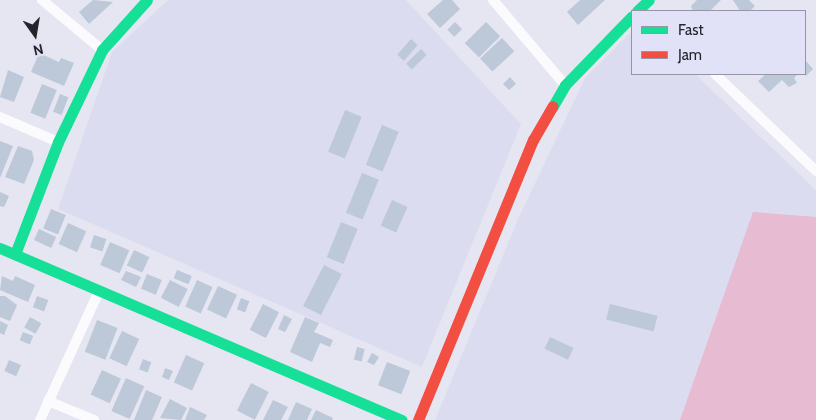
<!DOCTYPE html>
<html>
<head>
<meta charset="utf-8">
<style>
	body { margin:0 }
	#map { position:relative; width:816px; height:420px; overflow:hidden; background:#e6e6f2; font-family:Cabin,sans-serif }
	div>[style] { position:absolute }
	.built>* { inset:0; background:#dcdcf1 }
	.green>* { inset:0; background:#e7bbd1 }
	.building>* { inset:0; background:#bdc8d9; transform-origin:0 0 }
	.street>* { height:10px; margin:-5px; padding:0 5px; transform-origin:5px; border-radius:5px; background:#fbfbfd }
	.fast>* { height:11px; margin:-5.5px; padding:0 5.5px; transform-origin:5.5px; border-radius:5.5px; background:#16e098 }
	.jam>* { height:11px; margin:-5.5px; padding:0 5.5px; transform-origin:5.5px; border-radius:5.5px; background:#f24e42 }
	span { translate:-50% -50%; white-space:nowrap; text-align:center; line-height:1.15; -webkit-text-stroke:5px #e1e1f7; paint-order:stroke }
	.legend { position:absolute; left:631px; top:10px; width:175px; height:65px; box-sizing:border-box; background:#e1e1f7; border:1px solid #9595a6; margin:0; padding:6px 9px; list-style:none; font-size:15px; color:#24242c }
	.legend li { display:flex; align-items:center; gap:10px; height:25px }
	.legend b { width:25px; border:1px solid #9595a6 }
	.north { position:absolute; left:10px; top:10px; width:50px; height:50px; -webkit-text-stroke:4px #e1e1f7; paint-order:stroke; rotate:167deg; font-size:14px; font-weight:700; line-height:20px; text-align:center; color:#24242c }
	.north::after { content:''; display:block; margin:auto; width:18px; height:22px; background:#24242c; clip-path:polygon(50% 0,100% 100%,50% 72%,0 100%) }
</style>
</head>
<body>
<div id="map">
	<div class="built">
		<div style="clip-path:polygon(168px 0,406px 0,521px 124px,422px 367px,58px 209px,112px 52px)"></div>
		<div style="clip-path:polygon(632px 31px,632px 74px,695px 74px,816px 190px,816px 420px,435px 420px,518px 219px,585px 78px)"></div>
	</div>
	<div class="green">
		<div style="clip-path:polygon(753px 212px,816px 217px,816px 420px,680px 420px)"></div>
	</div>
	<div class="building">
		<div style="clip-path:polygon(93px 0,113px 2px,89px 24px,79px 12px)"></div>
		<div style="clip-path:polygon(443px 0,452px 0,460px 9px,440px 28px,427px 14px)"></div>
		<div style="clip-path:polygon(580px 0,605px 0,578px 25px,567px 12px)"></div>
		<div style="clip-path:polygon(697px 0,721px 0,710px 11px,693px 11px,691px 6px)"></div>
		<div style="clip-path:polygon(733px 0,749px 0,755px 6px,750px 11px,740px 11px)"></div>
		<div style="left:455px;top:22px;width:10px;height:11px;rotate:45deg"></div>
		<div style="left:486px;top:22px;width:20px;height:30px;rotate:45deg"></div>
		<div style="left:502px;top:38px;width:18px;height:30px;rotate:47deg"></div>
		<div style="left:411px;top:39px;width:9px;height:21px;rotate:41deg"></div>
		<div style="left:421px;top:49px;width:8px;height:21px;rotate:45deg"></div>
		<div style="clip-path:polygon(39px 53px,59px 62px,61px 58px,74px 63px,64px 86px,31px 72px)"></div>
		<div style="clip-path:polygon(805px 60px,813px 69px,806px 76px,803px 74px)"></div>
		<div style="clip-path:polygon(8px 70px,24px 77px,14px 102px,0 97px)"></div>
		<div style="clip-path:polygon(766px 74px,798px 74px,794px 78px,797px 83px,789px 87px,782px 80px,769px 92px,758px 81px)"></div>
		<div style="clip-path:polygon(510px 77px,516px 84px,509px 90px,503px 84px)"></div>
		<div style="left:42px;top:84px;width:16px;height:31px;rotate:22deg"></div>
		<div style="left:60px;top:94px;width:9px;height:19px;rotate:21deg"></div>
		<div style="left:345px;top:110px;width:18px;height:45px;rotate:22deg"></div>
		<div style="left:382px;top:125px;width:18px;height:43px;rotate:22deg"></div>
		<div style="clip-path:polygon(0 141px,13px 146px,0 178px)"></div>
		<div style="clip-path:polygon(18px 146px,32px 151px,34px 160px,24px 184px,5px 177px)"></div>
		<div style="left:362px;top:173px;width:18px;height:43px;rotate:22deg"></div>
		<div style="clip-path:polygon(0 192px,9px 196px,4px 207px,0 206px)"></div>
		<div style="left:392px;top:200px;width:17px;height:28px;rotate:24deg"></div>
		<div style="left:51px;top:209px;width:16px;height:21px;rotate:22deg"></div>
		<div style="left:341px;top:222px;width:18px;height:38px;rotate:22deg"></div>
		<div style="left:68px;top:223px;width:20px;height:23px;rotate:24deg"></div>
		<div style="left:39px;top:229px;width:19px;height:12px;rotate:25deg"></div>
		<div style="left:94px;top:235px;width:13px;height:13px;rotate:18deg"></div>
		<div style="left:110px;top:242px;width:21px;height:25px;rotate:23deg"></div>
		<div style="left:134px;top:250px;width:17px;height:17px;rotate:25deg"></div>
		<div style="left:324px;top:265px;width:20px;height:46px;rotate:27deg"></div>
		<div style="left:177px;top:270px;width:16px;height:9px;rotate:22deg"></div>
		<div style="clip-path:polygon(126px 271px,141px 277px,136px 287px,121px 280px)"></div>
		<div style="left:147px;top:274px;width:16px;height:16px;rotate:22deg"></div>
		<div style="clip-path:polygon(2px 276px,13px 281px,15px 276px,35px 285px,28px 302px,0 290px)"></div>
		<div style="left:170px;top:280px;width:20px;height:20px;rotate:27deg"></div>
		<div style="left:197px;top:280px;width:17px;height:29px;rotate:24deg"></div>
		<div style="left:218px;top:286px;width:21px;height:26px;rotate:25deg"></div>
		<div style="clip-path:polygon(0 296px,5px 296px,17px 305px,10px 321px,0 317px)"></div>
		<div style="left:37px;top:296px;width:12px;height:12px;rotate:20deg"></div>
		<div style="left:241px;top:298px;width:9px;height:12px;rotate:21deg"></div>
		<div style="left:263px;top:304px;width:18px;height:29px;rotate:27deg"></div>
		<div style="left:610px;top:304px;width:49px;height:16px;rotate:14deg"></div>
		<div style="clip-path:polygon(284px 315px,292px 319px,285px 332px,278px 329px)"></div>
		<div style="left:30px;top:317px;width:13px;height:12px;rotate:29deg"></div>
		<div style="clip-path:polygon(305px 317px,319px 323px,314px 332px,333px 340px,330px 347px,320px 343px,312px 362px,290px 352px)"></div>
		<div style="left:97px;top:320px;width:22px;height:34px;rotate:21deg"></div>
		<div style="clip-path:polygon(0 321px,8px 325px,4px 335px,0 333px)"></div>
		<div style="left:122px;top:331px;width:19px;height:30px;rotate:25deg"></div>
		<div style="left:23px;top:332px;width:11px;height:9px;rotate:22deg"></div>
		<div style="left:550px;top:337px;width:26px;height:13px;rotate:25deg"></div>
		<div style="left:357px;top:347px;width:8px;height:13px;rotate:14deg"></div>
		<div style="clip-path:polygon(372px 353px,379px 357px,374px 365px,367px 362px)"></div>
		<div style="left:186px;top:355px;width:20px;height:30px;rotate:24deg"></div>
		<div style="left:143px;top:359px;width:9px;height:11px;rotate:21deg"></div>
		<div style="left:9px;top:360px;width:13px;height:12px;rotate:23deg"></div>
		<div style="left:387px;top:362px;width:25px;height:25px;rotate:21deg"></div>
		<div style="clip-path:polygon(165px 368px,173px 371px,169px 380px,162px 377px)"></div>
		<div style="left:102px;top:370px;width:21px;height:27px;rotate:25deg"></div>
		<div style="left:126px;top:378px;width:20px;height:36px;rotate:24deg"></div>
		<div style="left:251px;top:383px;width:20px;height:31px;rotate:27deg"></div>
		<div style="clip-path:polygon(146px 390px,162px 397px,152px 420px,134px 420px)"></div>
		<div style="clip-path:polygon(170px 399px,187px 408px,181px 420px,160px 418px)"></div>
		<div style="clip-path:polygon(273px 400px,288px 407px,281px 420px,263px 420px)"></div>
		<div style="clip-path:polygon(296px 402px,312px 409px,307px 420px,288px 420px)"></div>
		<div style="clip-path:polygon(190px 407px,207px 415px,204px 420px,185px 420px)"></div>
		<div style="clip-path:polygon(316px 410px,333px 418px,332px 420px,311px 420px)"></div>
	</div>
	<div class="street">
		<div style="left:42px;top:0;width:78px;rotate:39.8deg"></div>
		<div style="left:493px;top:0;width:111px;rotate:49.7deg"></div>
		<div style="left:715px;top:74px;width:140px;rotate:43.8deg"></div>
		<div style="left:0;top:117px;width:63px;rotate:23.3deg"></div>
		<div style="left:48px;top:401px;width:50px;rotate:22.4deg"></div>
		<div style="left:40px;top:420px;width:142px;rotate:-65.4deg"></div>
	</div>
	<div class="fast">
		<div style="left:637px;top:11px;width:16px;rotate:-43deg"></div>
		<div style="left:553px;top:106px;width:24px;rotate:-60deg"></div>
		<div style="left:565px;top:85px;width:96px;rotate:-45.8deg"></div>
		<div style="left:0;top:248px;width:437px;rotate:23.2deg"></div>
		<div style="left:15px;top:254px;width:120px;rotate:-69deg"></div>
		<div style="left:58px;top:142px;width:102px;rotate:-64.4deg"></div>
		<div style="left:102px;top:50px;width:67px;rotate:-48deg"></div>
	</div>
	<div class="jam">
		<div style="left:418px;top:420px;width:303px;rotate:-67.7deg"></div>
		<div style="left:533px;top:140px;width:39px;rotate:-60deg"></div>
	</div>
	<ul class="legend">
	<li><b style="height:6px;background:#16e098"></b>Fast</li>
	<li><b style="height:6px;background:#f24e42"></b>Jam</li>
	</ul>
	<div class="north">N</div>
</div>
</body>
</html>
